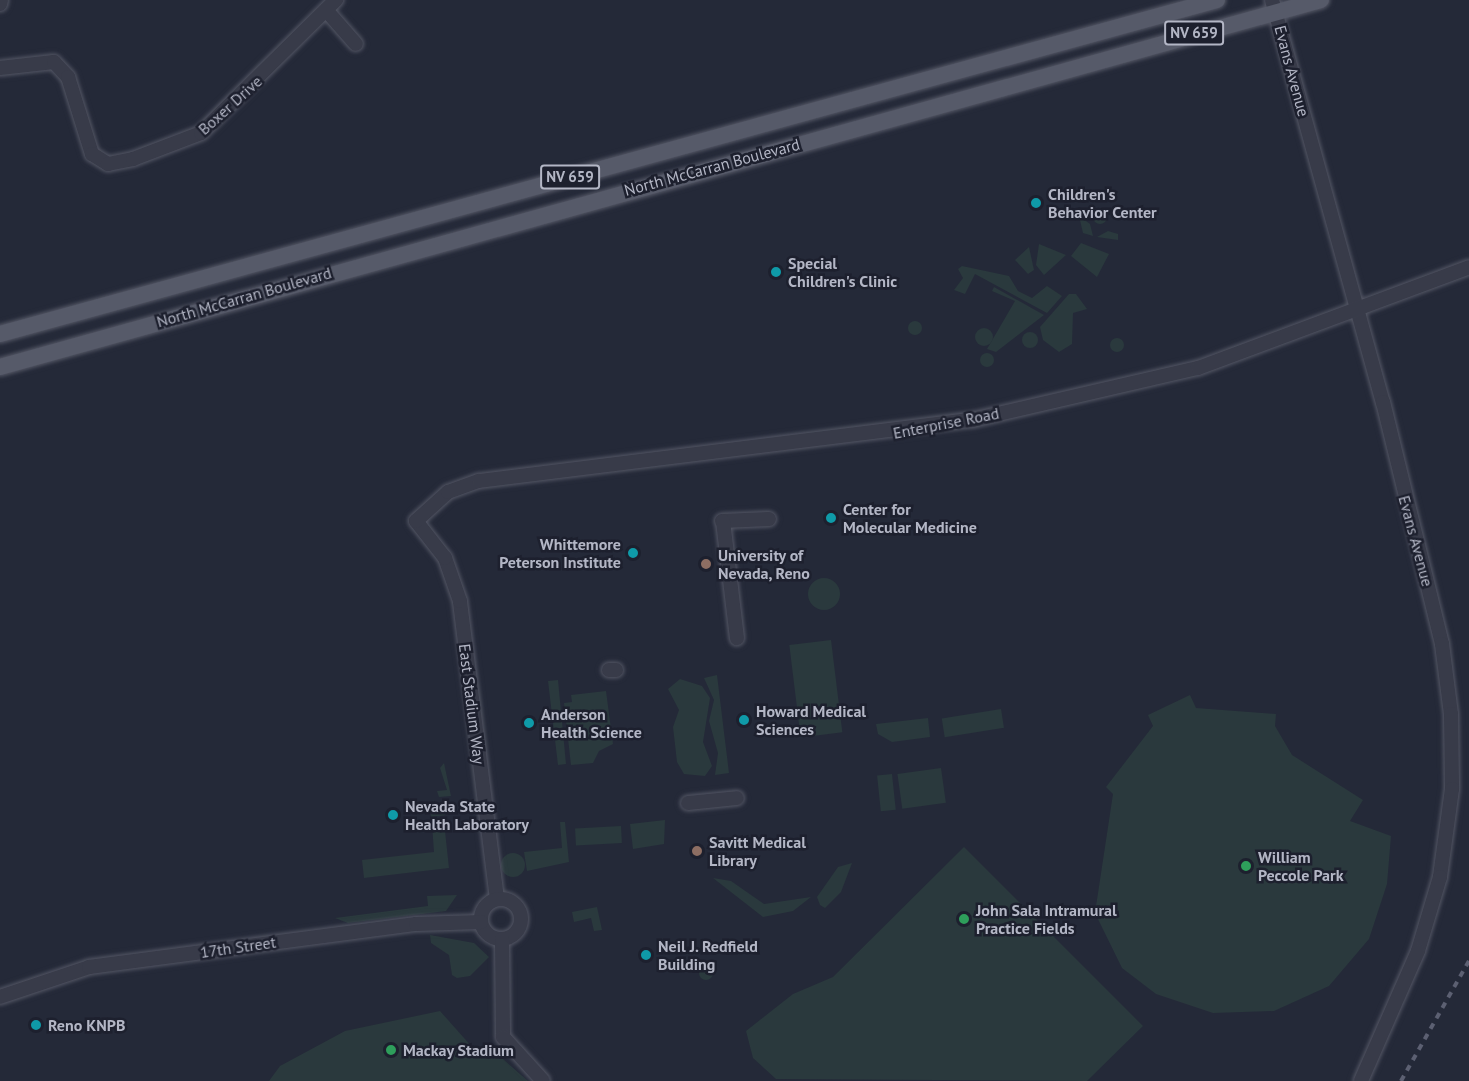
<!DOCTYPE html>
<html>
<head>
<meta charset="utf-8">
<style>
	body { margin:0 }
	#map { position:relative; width:1469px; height:1081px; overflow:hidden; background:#242938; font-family:"PT Sans",sans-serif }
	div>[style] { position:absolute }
	.green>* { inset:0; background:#2a393d; transform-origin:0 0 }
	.round { border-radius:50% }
	.roads { filter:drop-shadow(0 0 2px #535664) drop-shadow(0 0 2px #535664) }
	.minor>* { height:14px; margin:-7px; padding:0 7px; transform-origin:7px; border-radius:7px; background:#383b49 }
	.minor>.ring { margin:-7px; padding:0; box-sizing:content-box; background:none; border:14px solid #383b49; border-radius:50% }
	.major>* { height:16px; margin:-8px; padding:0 8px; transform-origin:8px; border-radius:8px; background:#565a69 }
	.rail>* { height:4px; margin-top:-2px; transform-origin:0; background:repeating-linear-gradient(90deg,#5c6072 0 6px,transparent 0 12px) }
	.dots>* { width:16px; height:16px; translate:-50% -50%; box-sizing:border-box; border:3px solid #1d202e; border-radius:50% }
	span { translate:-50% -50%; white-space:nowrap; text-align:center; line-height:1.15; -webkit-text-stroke:5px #1d202e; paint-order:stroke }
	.shield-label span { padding:2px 4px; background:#1d202e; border:2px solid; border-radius:4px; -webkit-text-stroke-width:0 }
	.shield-label { font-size:15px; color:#b3b6c5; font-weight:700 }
	.street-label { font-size:16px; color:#b3b6c5 }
	.poi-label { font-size:16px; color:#b3b6c5; font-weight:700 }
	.left { translate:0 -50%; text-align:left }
	.right { translate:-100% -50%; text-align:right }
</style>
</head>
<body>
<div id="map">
	<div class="green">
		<div class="round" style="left:1093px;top:210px;width:14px;height:14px"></div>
		<div style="clip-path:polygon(1079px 216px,1090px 224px,1093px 236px,1083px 233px)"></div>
		<div style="clip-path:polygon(1108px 231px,1118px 234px,1118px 240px,1097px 237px)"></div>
		<div style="clip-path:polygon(1081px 243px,1109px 254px,1097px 277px,1071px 256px)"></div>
		<div style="clip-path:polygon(1039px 244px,1066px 255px,1044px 275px,1036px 265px)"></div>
		<div style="clip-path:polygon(1029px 247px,1034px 270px,1028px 274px,1015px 260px)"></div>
		<div style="clip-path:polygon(962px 266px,1009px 276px,1018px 291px,1032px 298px,1047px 286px,1062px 296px,1047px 313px,975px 274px,965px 294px,954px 290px,963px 278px,958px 269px)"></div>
		<div style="clip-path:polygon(994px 287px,1044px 315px,996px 352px,987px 349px,1015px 301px,992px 291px)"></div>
		<div style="clip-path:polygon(1069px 294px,1076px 294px,1087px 309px,1073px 313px,1072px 344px,1059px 352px,1043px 340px,1040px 327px)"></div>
		<div class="round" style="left:908px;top:321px;width:14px;height:14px"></div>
		<div class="round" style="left:975px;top:328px;width:18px;height:18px"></div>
		<div class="round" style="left:1022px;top:332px;width:16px;height:16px"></div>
		<div class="round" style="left:1110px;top:338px;width:14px;height:14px"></div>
		<div class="round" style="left:980px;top:353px;width:14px;height:14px"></div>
		<div class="round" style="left:808px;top:578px;width:32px;height:32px"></div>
		<div style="left:831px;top:640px;width:93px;height:42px;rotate:83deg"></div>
		<div style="clip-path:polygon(717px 675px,729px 773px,715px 775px,718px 753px,709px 721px,714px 700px,704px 678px)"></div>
		<div style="clip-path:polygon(680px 679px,702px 686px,710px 698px,703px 742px,712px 766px,705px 776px,684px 774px,677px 762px,673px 727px,679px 710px,668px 689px)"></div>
		<div style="clip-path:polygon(558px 680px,566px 764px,558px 765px,548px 681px)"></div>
		<div style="clip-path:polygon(606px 691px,613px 744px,599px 751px,593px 763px,571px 765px,564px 703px,572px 702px,571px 695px)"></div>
		<div style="clip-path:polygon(1190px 695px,1196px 708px,1276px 714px,1275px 726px,1292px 755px,1363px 800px,1350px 821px,1391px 836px,1387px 884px,1369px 939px,1329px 986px,1274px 1011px,1213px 1013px,1156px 994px,1122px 968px,1095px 913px,1113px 794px,1106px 787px,1153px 726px,1148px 715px)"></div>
		<div style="left:1001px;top:709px;width:19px;height:60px;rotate:81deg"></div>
		<div style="clip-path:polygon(928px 718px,930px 737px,892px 742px,878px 734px,876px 724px)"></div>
		<div style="clip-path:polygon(444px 763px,451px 796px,439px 797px,437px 791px,447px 790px,440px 768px)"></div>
		<div style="left:941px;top:768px;width:35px;height:44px;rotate:82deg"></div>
		<div style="left:892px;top:774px;width:36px;height:15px;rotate:84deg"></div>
		<div style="clip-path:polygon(433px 799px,434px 804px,446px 815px,431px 817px)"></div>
		<div style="clip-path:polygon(665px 820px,664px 844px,633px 849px,630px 824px)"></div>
		<div style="clip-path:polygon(444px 822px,449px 868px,364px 878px,362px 860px,434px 852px,432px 824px)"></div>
		<div style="clip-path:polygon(560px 822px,565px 822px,569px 862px,527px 871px,524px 852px,562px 848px)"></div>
		<div style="left:621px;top:826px;width:17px;height:46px;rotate:87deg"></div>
		<div style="clip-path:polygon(964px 847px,1143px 1026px,1087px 1081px,776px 1079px,753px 1058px,746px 1031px,793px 994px,833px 977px)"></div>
		<div class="round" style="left:501px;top:853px;width:24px;height:24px"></div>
		<div style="clip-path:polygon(852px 863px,841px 892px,825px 908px,820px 905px,817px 897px,838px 867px)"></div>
		<div style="clip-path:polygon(713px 878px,731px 881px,764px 904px,811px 897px,793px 911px,763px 917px)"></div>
		<div style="clip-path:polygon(457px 895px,446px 911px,348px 923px,335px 918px,428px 906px,427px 896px)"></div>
		<div style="clip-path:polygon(597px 907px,602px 930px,594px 931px,591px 918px,574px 922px,572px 912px)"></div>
		<div style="clip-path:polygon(430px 935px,474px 943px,489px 957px,470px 976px,457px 978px,452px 975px,449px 955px,431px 943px)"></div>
		<div class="round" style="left:699px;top:966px;width:14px;height:14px"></div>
		<div style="clip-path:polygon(440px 1011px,481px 1057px,503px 1059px,528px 1081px,269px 1081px,280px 1066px,345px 1031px)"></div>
	</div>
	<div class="roads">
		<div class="minor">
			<div style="left:1272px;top:0;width:417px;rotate:74.6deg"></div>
			<div style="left:1383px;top:402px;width:249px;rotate:76.3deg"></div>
			<div style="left:1442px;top:644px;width:71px;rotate:82.7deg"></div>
			<div style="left:1451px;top:714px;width:75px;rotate:89.2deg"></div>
			<div style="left:1452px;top:789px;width:89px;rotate:97.8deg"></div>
			<div style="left:1440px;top:877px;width:77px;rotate:106.6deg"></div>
			<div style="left:1418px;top:951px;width:142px;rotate:113.7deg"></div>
			<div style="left:0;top:4px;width:4px;rotate:-76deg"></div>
			<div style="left:326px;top:10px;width:45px;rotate:48.6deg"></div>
			<div style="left:0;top:68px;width:54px;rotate:-6.3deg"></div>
			<div style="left:54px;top:62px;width:21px;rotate:47deg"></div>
			<div style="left:68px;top:77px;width:81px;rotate:72.7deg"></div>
			<div style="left:92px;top:154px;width:19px;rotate:32deg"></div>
			<div style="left:108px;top:164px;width:25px;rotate:-11deg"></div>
			<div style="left:133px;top:159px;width:73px;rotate:-20.9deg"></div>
			<div style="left:201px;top:133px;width:190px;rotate:-44.6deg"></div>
			<div style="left:722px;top:521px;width:47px;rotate:-2.4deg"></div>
			<div style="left:723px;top:521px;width:118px;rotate:83.2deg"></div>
			<div style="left:609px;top:670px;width:7px"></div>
			<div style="left:688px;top:803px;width:49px;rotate:-5.8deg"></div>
			<div style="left:497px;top:899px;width:300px;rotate:-97.1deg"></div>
			<div style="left:460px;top:601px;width:46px;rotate:-109.2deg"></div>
			<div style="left:445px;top:558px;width:47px;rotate:-128.1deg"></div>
			<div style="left:416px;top:521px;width:43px;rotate:-42.2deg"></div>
			<div style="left:448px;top:492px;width:33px;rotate:-20deg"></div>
			<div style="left:479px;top:481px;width:497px;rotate:-7.1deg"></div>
			<div style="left:972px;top:420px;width:232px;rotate:-13deg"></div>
			<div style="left:1198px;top:368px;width:289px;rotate:-20.4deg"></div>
			<div class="ring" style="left:481px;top:899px;width:26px;height:26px"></div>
			<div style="left:502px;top:939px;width:98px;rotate:89.4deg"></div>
			<div style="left:503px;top:1037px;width:59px;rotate:47.7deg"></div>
			<div style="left:0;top:997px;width:94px;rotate:-18.6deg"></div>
			<div style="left:89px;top:967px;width:330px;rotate:-7.5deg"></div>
			<div style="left:416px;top:924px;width:65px;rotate:-1.8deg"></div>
		</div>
		<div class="major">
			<div style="left:0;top:334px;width:1262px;rotate:-15.35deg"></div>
			<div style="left:0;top:367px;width:1371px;rotate:-15.53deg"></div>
		</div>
	</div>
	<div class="rail">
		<div style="left:1401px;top:1081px;width:138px;rotate:-60.5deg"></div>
	</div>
	<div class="dots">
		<div style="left:1036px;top:203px;background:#0f9aa8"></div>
		<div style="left:776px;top:272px;background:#0f9aa8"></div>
		<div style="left:831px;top:518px;background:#0f9aa8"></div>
		<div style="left:633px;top:553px;background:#0f9aa8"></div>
		<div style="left:706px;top:564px;background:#8d6e63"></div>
		<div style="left:744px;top:720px;background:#0f9aa8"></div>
		<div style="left:529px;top:723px;background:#0f9aa8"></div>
		<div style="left:393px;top:815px;background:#0f9aa8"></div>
		<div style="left:697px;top:851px;background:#8d6e63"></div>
		<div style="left:1246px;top:866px;background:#2e9e5b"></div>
		<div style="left:964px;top:919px;background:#2e9e5b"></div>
		<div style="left:646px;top:955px;background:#0f9aa8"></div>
		<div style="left:36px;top:1025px;background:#0f9aa8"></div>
		<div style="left:391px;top:1050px;background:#2e9e5b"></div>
	</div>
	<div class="shield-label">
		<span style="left:1194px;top:33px">NV 659</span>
		<span style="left:570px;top:177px">NV 659</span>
	</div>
	<div class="street-label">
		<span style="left:1292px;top:71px;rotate:75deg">Evans Avenue</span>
		<span style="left:230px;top:105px;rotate:-42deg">Boxer Drive</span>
		<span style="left:712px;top:167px;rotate:-15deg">North McCarran Boulevard</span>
		<span style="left:244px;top:297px;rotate:-16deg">North McCarran Boulevard</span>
		<span style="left:946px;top:423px;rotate:-11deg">Enterprise Road</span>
		<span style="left:1416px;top:541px;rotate:75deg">Evans Avenue</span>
		<span style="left:472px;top:704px;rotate:83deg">East Stadium Way</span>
		<span style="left:238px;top:947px;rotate:-8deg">17th Street</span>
	</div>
	<div class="poi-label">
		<span class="left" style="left:1048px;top:203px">Children's<br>Behavior Center</span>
		<span class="left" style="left:788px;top:272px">Special<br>Children's Clinic</span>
		<span class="left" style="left:843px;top:518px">Center for<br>Molecular Medicine</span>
		<span class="right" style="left:621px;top:553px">Whittemore<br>Peterson Institute</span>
		<span class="left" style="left:718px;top:564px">University of<br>Nevada, Reno</span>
		<span class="left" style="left:756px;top:720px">Howard Medical<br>Sciences</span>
		<span class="left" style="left:541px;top:723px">Anderson<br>Health Science</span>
		<span class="left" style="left:405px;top:815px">Nevada State<br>Health Laboratory</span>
		<span class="left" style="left:709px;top:851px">Savitt Medical<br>Library</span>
		<span class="left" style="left:1258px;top:866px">William<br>Peccole Park</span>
		<span class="left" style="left:976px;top:919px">John Sala Intramural<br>Practice Fields</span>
		<span class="left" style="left:658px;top:955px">Neil J. Redfield<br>Building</span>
		<span class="left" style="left:48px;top:1025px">Reno KNPB</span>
		<span class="left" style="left:403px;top:1050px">Mackay Stadium</span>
	</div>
</div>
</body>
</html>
